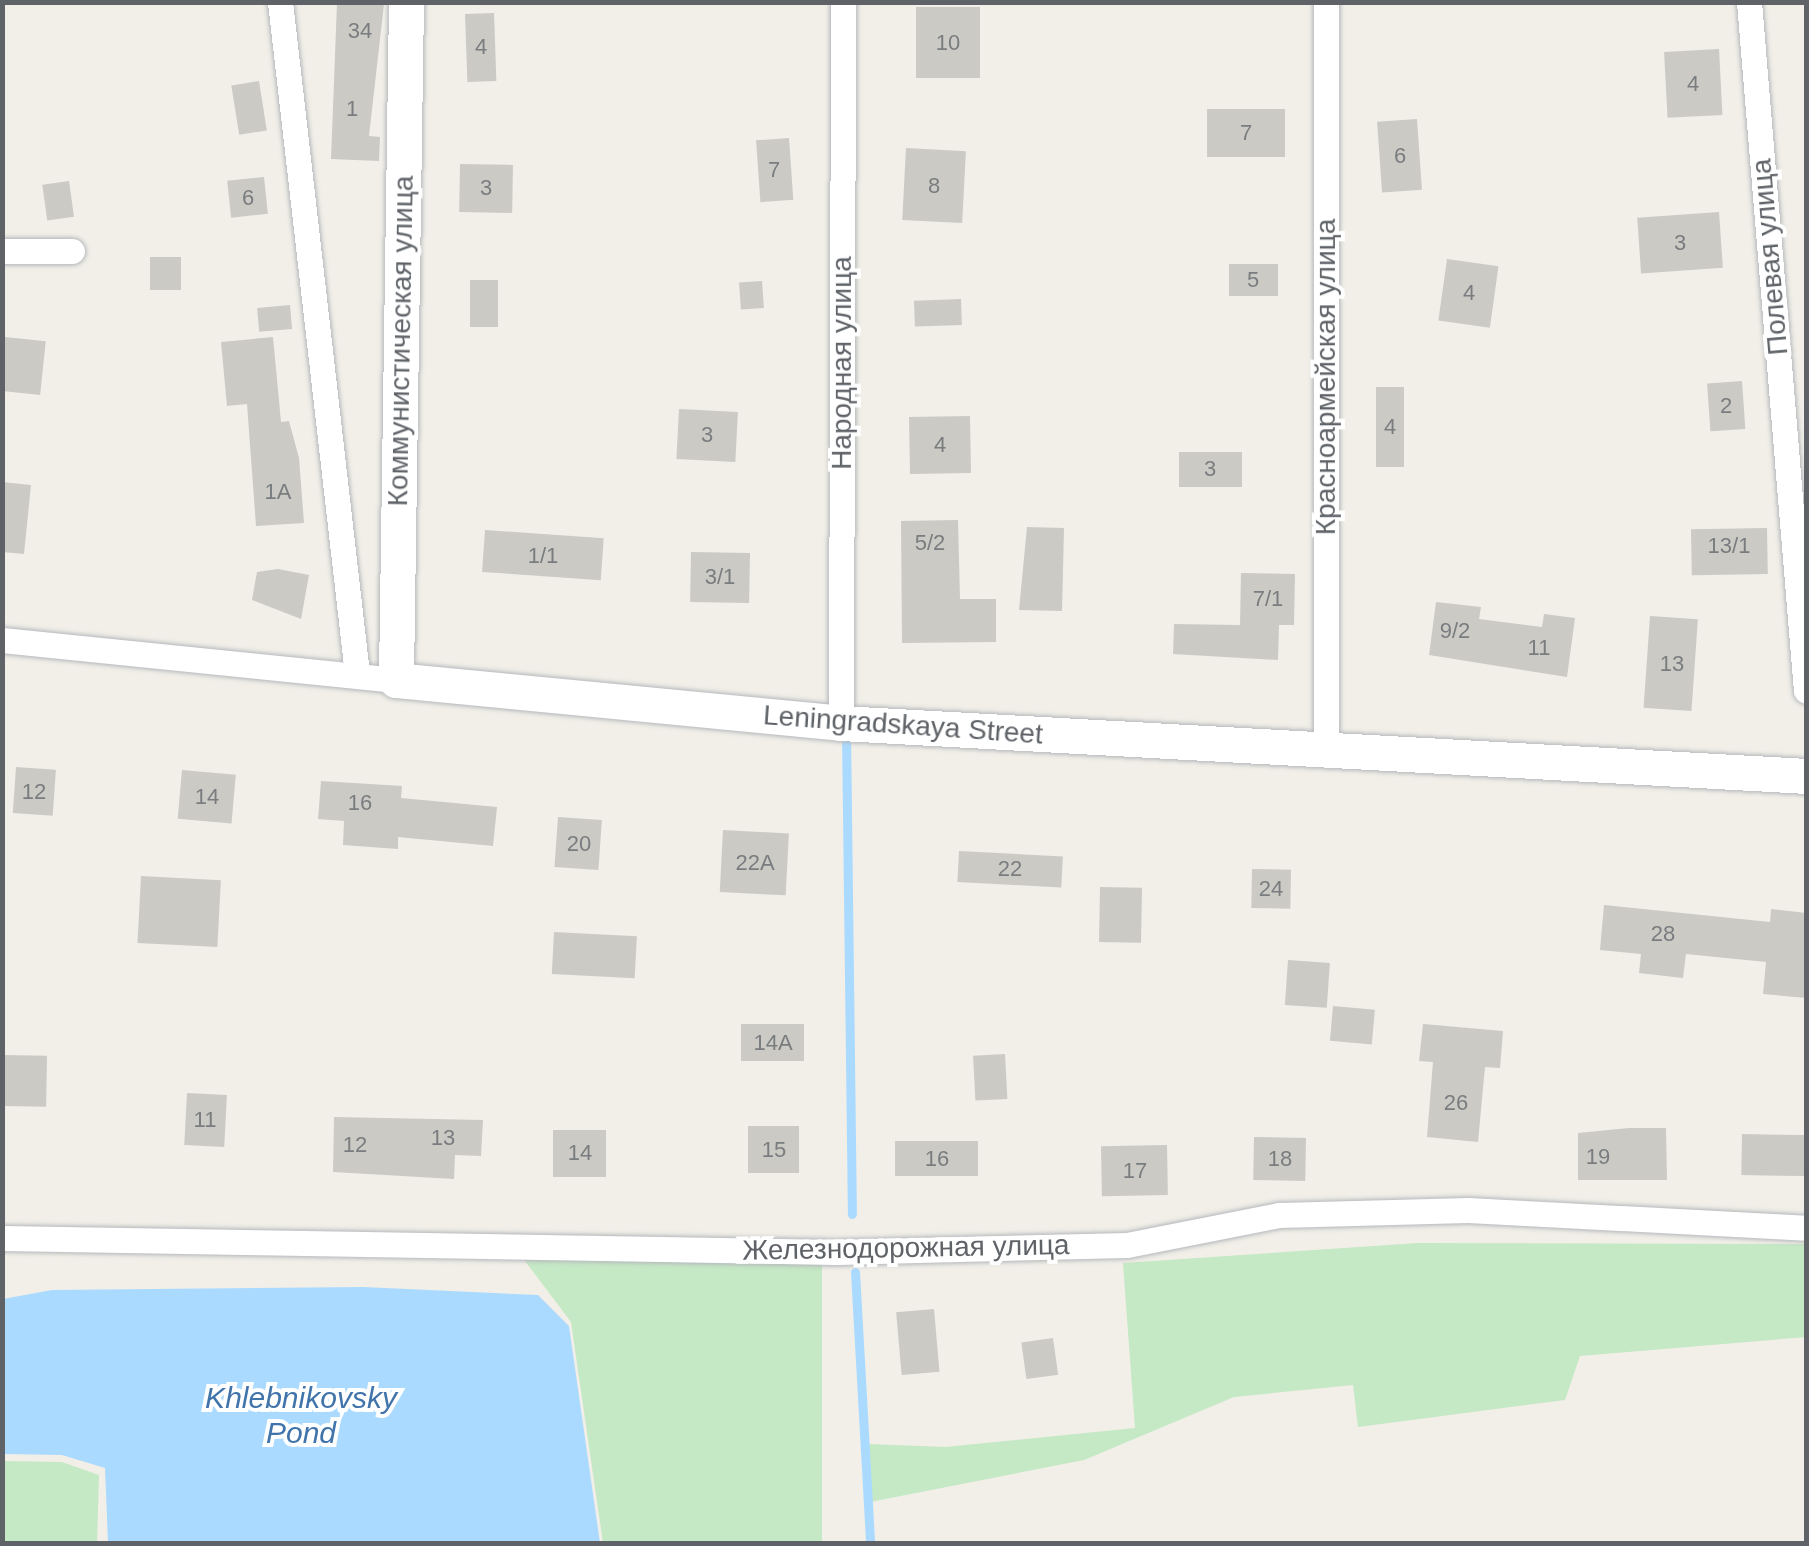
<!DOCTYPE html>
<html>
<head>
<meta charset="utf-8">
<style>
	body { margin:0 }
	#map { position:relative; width:1809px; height:1546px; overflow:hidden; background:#f1efe8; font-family:Arial,sans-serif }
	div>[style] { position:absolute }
	.green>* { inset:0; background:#c5e8c5 }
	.water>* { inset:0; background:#aadaff }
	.stream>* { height:9px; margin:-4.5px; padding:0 4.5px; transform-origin:4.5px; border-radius:4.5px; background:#aadaff }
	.building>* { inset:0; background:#cccac5; transform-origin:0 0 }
	.roads { filter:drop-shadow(0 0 2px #b5b8bc) drop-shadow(0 0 2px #b5b8bc) }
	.street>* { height:25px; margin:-12.5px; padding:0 12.5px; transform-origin:12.5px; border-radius:12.5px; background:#fff }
	.secondary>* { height:35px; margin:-17.5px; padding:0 17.5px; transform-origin:17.5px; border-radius:17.5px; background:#fff }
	span { translate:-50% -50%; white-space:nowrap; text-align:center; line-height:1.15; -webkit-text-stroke:8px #fff; paint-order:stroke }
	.number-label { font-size:22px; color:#7a7d7f }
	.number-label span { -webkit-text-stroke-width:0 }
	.street-label { font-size:28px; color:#5f6368 }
	.water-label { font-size:30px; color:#4174aa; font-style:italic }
	.frame { position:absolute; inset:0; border:5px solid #5f6368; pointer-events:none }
</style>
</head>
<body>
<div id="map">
	<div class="green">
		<div style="clip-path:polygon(1418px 1243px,1806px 1244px,1806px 1337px,1580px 1356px,1565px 1400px,1358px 1427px,1353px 1385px,1234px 1397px,1084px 1460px,870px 1502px,868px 1444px,945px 1447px,1135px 1428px,1123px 1263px)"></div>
		<div style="clip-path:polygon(522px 1257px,822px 1262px,822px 1543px,603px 1543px,571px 1322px)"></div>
		<div style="clip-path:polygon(3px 1461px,62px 1462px,99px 1475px,97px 1543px,3px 1543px)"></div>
	</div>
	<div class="water">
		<div style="clip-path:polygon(363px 1287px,538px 1295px,569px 1326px,600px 1543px,108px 1543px,105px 1468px,62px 1455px,3px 1454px,3px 1299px,52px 1290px)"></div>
	</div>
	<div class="stream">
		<div style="left:846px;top:731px;width:483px;rotate:89.3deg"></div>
		<div style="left:855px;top:1272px;width:272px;rotate:86.8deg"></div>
	</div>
	<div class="building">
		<div style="clip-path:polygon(337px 3px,384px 4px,369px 136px,380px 137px,379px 161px,331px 159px)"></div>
		<div style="left:916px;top:7px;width:64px;height:71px"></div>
		<div style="left:494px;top:13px;width:68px;height:29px;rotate:88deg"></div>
		<div style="left:1719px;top:49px;width:66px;height:55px;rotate:87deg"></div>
		<div style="left:259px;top:81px;width:50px;height:28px;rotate:81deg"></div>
		<div style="left:1285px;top:109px;width:48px;height:78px;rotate:90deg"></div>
		<div style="left:1417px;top:119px;width:71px;height:40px;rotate:86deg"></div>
		<div style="left:789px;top:138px;width:62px;height:33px;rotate:86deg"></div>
		<div style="left:906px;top:148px;width:60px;height:72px;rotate:3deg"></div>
		<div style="left:460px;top:164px;width:53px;height:48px;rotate:1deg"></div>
		<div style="left:264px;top:177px;width:37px;height:37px;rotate:84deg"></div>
		<div style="left:69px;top:181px;width:36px;height:27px;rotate:82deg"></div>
		<div style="left:1719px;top:212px;width:56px;height:82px;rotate:86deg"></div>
		<div style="left:150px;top:257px;width:31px;height:33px"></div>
		<div style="left:1447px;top:259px;width:52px;height:62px;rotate:8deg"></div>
		<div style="left:1229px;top:264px;width:49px;height:32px"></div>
		<div style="left:470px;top:280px;width:28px;height:47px"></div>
		<div style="left:762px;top:281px;width:27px;height:23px;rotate:86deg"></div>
		<div style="left:961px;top:299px;width:26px;height:47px;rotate:88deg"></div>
		<div style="left:290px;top:305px;width:24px;height:33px;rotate:85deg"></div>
		<div style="left:5px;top:337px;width:41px;height:54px;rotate:6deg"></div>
		<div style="clip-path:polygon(273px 337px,281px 422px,289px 421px,299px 458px,304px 523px,256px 526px,247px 404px,227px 406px,221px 342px)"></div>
		<div style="left:1742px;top:381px;width:48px;height:35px;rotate:86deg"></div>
		<div style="left:1376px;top:387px;width:28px;height:80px"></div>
		<div style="left:679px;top:409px;width:59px;height:50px;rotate:3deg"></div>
		<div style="left:970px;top:416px;width:57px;height:61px;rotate:89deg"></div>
		<div style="left:1179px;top:452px;width:63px;height:35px"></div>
		<div style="clip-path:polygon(2px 482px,31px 485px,24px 554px,2px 552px)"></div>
		<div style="clip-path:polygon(958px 520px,960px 599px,996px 599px,996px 642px,902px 643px,901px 521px)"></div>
		<div style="clip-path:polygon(1027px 527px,1064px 528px,1062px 611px,1019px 610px)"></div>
		<div style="left:1767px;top:528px;width:46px;height:76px;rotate:89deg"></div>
		<div style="left:485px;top:530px;width:119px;height:42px;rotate:4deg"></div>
		<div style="left:691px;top:552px;width:59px;height:50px;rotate:1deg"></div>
		<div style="clip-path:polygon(278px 569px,309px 575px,301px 619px,252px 600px,257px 572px)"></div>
		<div style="clip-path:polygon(1241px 573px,1295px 574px,1294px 625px,1279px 625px,1278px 660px,1173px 654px,1174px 624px,1240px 625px)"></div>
		<div style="clip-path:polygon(1436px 602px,1481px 607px,1479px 619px,1542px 627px,1544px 614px,1575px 618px,1567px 677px,1429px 655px)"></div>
		<div style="left:1650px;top:616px;width:48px;height:92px;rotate:4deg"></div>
		<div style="left:16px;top:767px;width:40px;height:46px;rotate:4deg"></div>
		<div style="left:182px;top:770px;width:54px;height:49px;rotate:5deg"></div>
		<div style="clip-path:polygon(321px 781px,402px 786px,401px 798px,497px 807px,493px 846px,398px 837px,398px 849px,343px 845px,344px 821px,318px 819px)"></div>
		<div style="left:558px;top:817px;width:44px;height:50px;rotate:4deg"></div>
		<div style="left:723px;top:830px;width:66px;height:62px;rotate:3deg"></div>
		<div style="left:959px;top:851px;width:104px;height:31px;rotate:3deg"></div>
		<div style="left:1252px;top:869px;width:39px;height:39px;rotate:1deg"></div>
		<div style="left:141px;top:876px;width:80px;height:67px;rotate:3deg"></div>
		<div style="left:1100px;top:887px;width:42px;height:55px;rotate:1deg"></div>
		<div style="clip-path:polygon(1604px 905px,1770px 922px,1771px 909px,1806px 913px,1806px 998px,1763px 994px,1766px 962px,1686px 954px,1683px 978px,1639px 973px,1641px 954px,1600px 950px)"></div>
		<div style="left:554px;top:932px;width:83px;height:42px;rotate:3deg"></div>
		<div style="left:1288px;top:960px;width:42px;height:45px;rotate:4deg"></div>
		<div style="left:1333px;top:1006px;width:42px;height:35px;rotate:5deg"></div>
		<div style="left:741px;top:1024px;width:63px;height:37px"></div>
		<div style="clip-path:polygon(1423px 1024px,1503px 1031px,1500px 1068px,1485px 1067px,1478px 1142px,1427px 1137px,1433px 1062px,1419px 1061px)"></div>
		<div style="left:1005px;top:1054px;width:45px;height:32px;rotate:87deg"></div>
		<div style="left:2px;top:1055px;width:45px;height:51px;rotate:1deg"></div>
		<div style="left:187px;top:1093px;width:40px;height:52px;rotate:3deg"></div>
		<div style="clip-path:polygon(334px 1117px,483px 1120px,481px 1156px,455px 1155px,454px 1179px,333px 1172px)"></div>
		<div style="left:799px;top:1126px;width:47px;height:51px;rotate:90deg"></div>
		<div style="clip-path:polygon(1629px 1128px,1666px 1128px,1667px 1180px,1578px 1180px,1578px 1133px)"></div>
		<div style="left:553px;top:1130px;width:53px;height:47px"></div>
		<div style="left:1742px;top:1134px;width:64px;height:41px;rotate:1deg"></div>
		<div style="left:1254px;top:1137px;width:52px;height:43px;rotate:1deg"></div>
		<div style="left:978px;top:1141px;width:35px;height:83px;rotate:90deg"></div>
		<div style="left:1167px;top:1145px;width:50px;height:66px;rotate:89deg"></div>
		<div style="left:934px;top:1309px;width:63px;height:38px;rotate:85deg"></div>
		<div style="left:1053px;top:1338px;width:37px;height:32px;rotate:82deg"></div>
	</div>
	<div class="roads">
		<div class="street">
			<div style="left:280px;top:2px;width:676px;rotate:83.46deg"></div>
			<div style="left:1326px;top:2px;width:749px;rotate:90deg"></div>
			<div style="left:1749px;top:2px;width:691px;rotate:85.27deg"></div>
			<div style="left:2px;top:251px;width:70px"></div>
			<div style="left:2px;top:640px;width:396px;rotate:5.8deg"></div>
			<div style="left:841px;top:723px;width:721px;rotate:-89.84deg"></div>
			<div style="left:2px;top:1238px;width:835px;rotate:0.96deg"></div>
			<div style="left:837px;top:1252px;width:290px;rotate:-1.4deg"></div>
			<div style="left:1127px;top:1245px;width:155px;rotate:-11.2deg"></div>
			<div style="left:1279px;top:1215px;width:189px;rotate:-1.5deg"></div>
			<div style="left:1468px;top:1210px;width:338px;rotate:3deg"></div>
		</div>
		<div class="secondary">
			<div style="left:406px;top:2px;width:678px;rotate:90.85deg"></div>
			<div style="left:396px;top:680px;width:447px;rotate:5.5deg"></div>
			<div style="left:841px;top:723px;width:966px;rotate:3.14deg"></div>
		</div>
	</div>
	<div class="number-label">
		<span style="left:360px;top:31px">34</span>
		<span style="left:948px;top:43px">10</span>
		<span style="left:481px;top:47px">4</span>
		<span style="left:1693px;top:84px">4</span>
		<span style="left:352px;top:109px">1</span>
		<span style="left:1246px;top:133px">7</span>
		<span style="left:1400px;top:156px">6</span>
		<span style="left:774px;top:170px">7</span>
		<span style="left:934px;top:186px">8</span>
		<span style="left:486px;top:188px">3</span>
		<span style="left:248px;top:198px">6</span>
		<span style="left:1680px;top:243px">3</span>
		<span style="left:1253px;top:280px">5</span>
		<span style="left:1469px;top:293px">4</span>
		<span style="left:1726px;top:406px">2</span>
		<span style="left:1390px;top:427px">4</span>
		<span style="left:707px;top:435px">3</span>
		<span style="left:940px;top:445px">4</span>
		<span style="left:1210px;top:469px">3</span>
		<span style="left:278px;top:492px">1А</span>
		<span style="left:930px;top:543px">5/2</span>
		<span style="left:1729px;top:546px">13/1</span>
		<span style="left:543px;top:556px">1/1</span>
		<span style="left:720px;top:577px">3/1</span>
		<span style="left:1268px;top:599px">7/1</span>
		<span style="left:1455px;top:631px">9/2</span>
		<span style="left:1539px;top:648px">11</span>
		<span style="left:1672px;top:664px">13</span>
		<span style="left:34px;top:792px">12</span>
		<span style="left:207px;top:797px">14</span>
		<span style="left:360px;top:803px">16</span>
		<span style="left:579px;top:844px">20</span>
		<span style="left:755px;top:863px">22А</span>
		<span style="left:1010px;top:869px">22</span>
		<span style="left:1271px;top:889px">24</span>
		<span style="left:1663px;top:934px">28</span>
		<span style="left:773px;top:1043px">14А</span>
		<span style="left:1456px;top:1103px">26</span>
		<span style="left:205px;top:1120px">11</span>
		<span style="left:443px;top:1138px">13</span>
		<span style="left:355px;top:1145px">12</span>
		<span style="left:774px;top:1150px">15</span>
		<span style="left:580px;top:1153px">14</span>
		<span style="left:1598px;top:1157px">19</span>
		<span style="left:937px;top:1159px">16</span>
		<span style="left:1280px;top:1159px">18</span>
		<span style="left:1135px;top:1171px">17</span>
	</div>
	<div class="street-label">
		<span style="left:1770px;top:257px;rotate:-95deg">Полевая улица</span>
		<span style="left:401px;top:341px;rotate:-89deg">Коммунистическая улица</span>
		<span style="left:842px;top:363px;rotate:-90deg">Народная улица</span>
		<span style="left:1326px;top:377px;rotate:-90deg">Красноармейская улица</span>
		<span style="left:903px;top:725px;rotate:4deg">Leningradskaya Street</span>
		<span style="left:906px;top:1248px;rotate:-1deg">Железнодорожная улица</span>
	</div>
	<div class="water-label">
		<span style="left:301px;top:1415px">Khlebnikovsky<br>Pond</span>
	</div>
	<div class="frame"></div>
</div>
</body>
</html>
